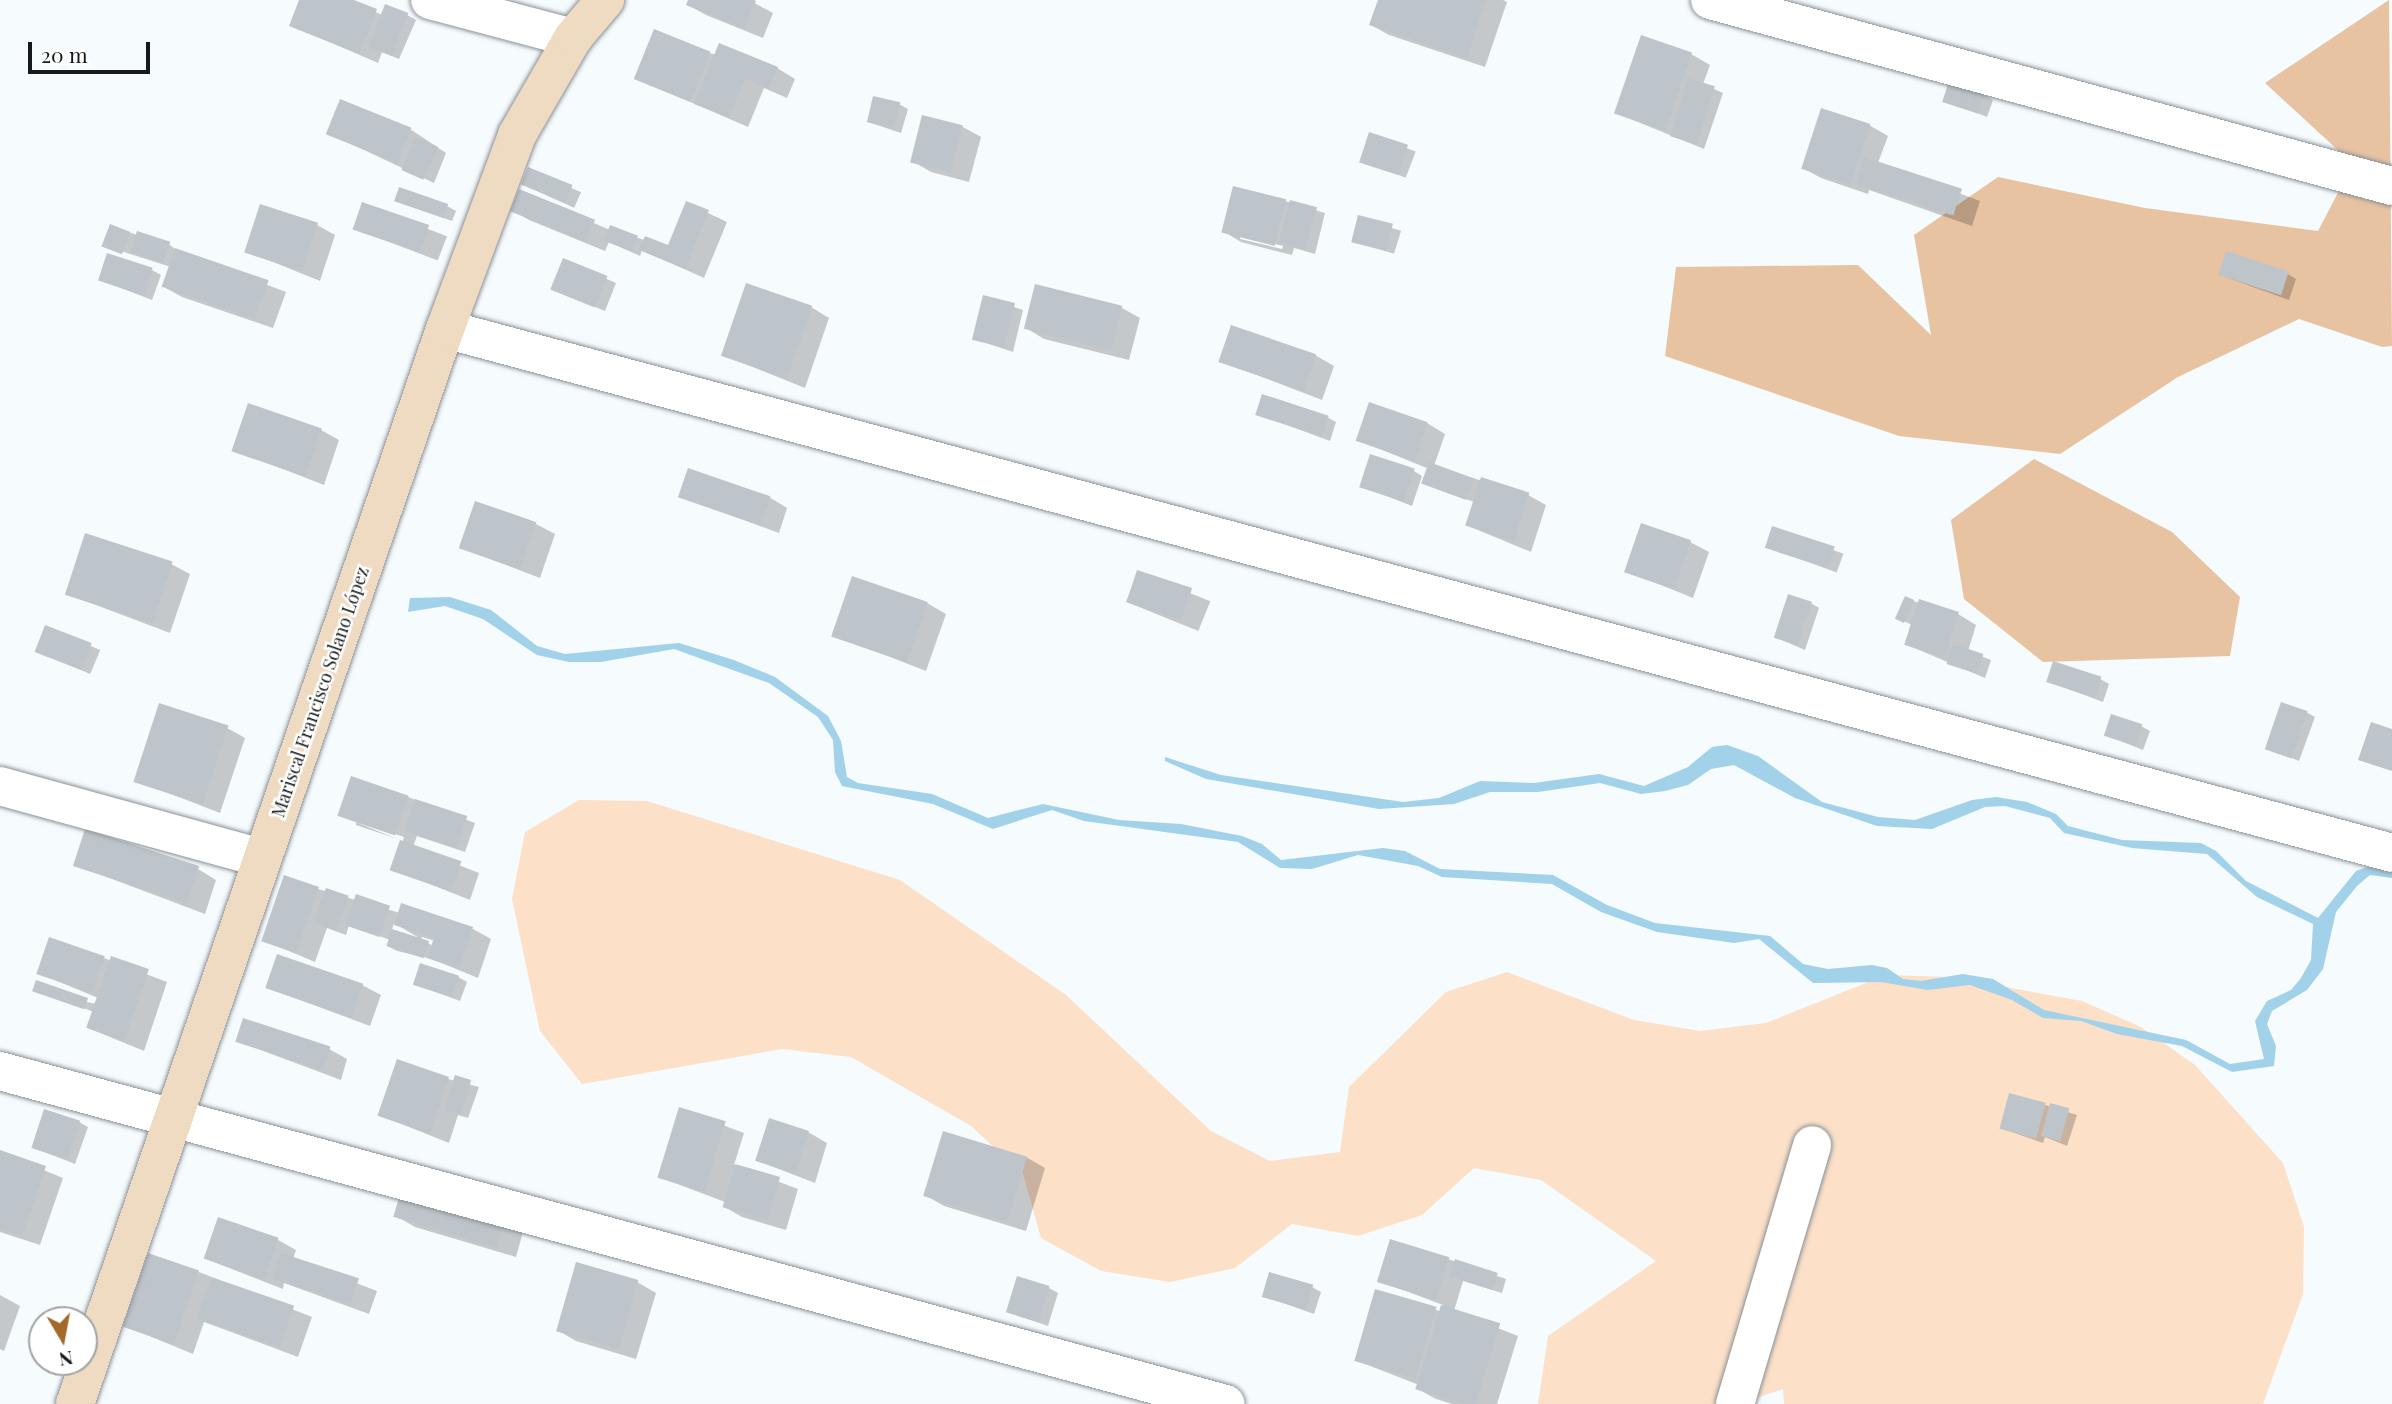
<!DOCTYPE html>
<html>
<head>
<meta charset="utf-8">
<style>
	body { margin:0 }
	#map { position:relative; width:2392px; height:1404px; overflow:hidden; background:#f6fbfe; font-family:"Playfair Display",serif }
	div>[style] { position:absolute }
	.green>* { inset:0; background:#fce0c8 }
	.forest>* { inset:0; background:#e7c3a2 }
	.water>* { inset:0; background:#a2d1ea }
	.shadow>* { inset:0; background:#0003; transform-origin:0 0 }
	.building>* { inset:0; background:#bdc5ca; transform-origin:0 0 }
	.roads { filter:drop-shadow(0 0 2px #8a9195) drop-shadow(0 0 2px #8a9195) }
	.minor>* { height:38px; margin:-19px; padding:0 19px; transform-origin:19px; border-radius:19px; background:#fff }
	.secondary>* { height:38px; margin:-19px; padding:0 19px; transform-origin:19px; border-radius:19px; background:#efdac2 }
	span { translate:-50% -50%; white-space:nowrap; text-align:center; line-height:1.15; -webkit-text-stroke:5px #fff; paint-order:stroke }
	.street-label { font-size:18px; color:#171a1b }
	.north { position:absolute; left:28px; top:1306px; width:70px; height:70px; box-sizing:border-box; background:#fff; border:2px solid #a2a3a4; border-radius:50%; rotate:170deg; font-size:19px; font-weight:700; line-height:28px; text-align:center; color:#171a1b }
	.north::after { content:''; display:block; margin:auto; width:24px; height:32px; background:#a36929; clip-path:polygon(50% 0,100% 100%,50% 72%,0 100%) }
	.scale { position:absolute; left:28px; top:42px; width:122px; height:32px; box-sizing:border-box; border:4px solid #171a1b; border-top:0; padding-left:9px; font-size:21px; line-height:24px; white-space:nowrap; color:#171a1b; -webkit-text-stroke:5px #fff; paint-order:stroke }
</style>
</head>
<body>
<div id="map">
	<div class="green">
		<div style="clip-path:polygon(579px 800px,647px 801px,900px 880px,1066px 995px,1211px 1131px,1270px 1161px,1340px 1152px,1349px 1087px,1446px 992px,1507px 972px,1634px 1020px,1700px 1031px,1766px 1023px,1886px 975px,1950px 977px,2082px 1001px,2141px 1027px,2195px 1065px,2283px 1163px,2304px 1227px,2303px 1294px,2263px 1404px,1784px 1404px,1783px 1389px,1738px 1404px,1538px 1404px,1548px 1336px,1656px 1261px,1541px 1180px,1474px 1168px,1422px 1215px,1358px 1236px,1292px 1224px,1235px 1268px,1170px 1282px,1101px 1271px,1041px 1238px,1023px 1174px,971px 1126px,851px 1057px,782px 1049px,582px 1084px,540px 1031px,512px 899px,525px 832px)"></div>
	</div>
	<div class="forest">
		<div style="clip-path:polygon(2389px 0,2392px 346px,2382px 347px,2299px 319px,2178px 377px,2060px 454px,1899px 436px,1665px 356px,1676px 267px,1858px 265px,1931px 335px,1914px 235px,1998px 177px,2145px 208px,2318px 231px,2353px 164px,2265px 83px)"></div>
		<div style="clip-path:polygon(2034px 459px,2172px 532px,2240px 597px,2230px 656px,2043px 662px,1964px 599px,1951px 520px)"></div>
	</div>
	<div class="water">
		<div style="clip-path:polygon(450px 597px,491px 610px,537px 646px,565px 654px,679px 643px,734px 660px,775px 677px,828px 716px,841px 741px,847px 777px,858px 783px,932px 794px,988px 818px,1043px 804px,1119px 820px,1181px 824px,1242px 836px,1262px 844px,1281px 860px,1383px 848px,1405px 851px,1440px 869px,1553px 875px,1607px 905px,1655px 923px,1770px 936px,1803px 964px,1828px 969px,1872px 965px,1887px 968px,1903px 979px,1921px 981px,1963px 974px,1993px 979px,2044px 1010px,2186px 1040px,2230px 1064px,2264px 1059px,2255px 1021px,2267px 1001px,2291px 990px,2301px 978px,2311px 960px,2313px 924px,2257px 897px,2207px 854px,2132px 848px,2064px 833px,2050px 818px,2005px 806px,1985px 807px,1932px 829px,1877px 826px,1795px 798px,1734px 765px,1711px 769px,1688px 785px,1665px 791px,1641px 794px,1600px 783px,1538px 792px,1490px 792px,1454px 804px,1379px 809px,1206px 779px,1165px 761px,1165px 757px,1221px 775px,1403px 802px,1439px 798px,1480px 781px,1534px 783px,1599px 774px,1644px 786px,1688px 767px,1712px 747px,1727px 745px,1758px 756px,1822px 802px,1878px 817px,1915px 820px,1972px 800px,1996px 797px,2027px 802px,2056px 814px,2068px 826px,2122px 840px,2201px 843px,2216px 851px,2246px 881px,2318px 918px,2356px 871px,2370px 866px,2392px 869px,2392px 878px,2370px 875px,2357px 886px,2336px 912px,2323px 969px,2307px 990px,2272px 1011px,2267px 1024px,2276px 1046px,2274px 1066px,2232px 1072px,2182px 1046px,2117px 1034px,2081px 1021px,2043px 1018px,2012px 1000px,1970px 985px,1928px 990px,1881px 982px,1813px 983px,1759px 939px,1734px 943px,1657px 932px,1601px 912px,1552px 884px,1442px 877px,1418px 866px,1358px 855px,1312px 869px,1280px 868px,1238px 842px,1084px 821px,1052px 810px,993px 829px,933px 804px,842px 786px,835px 772px,833px 740px,818px 717px,769px 683px,674px 649px,601px 662px,569px 662px,537px 655px,483px 619px,445px 606px,408px 612px,410px 598px)"></div>
	</div>
	<div class="shadow">
		<div style="clip-path:polygon(301px 0,349px 0,382px 15px,407px 15px,416px 20px,399px 59px,382px 52px,378px 63px,291px 25px)"></div>
		<div style="clip-path:polygon(690px 0,749px 0,773px 13px,763px 38px,706px 15px,688px 5px)"></div>
		<div style="clip-path:polygon(1379px 0,1503px 0,1507px 2px,1485px 67px,1389px 35px,1371px 25px)"></div>
		<div style="clip-path:polygon(709px 53px,777px 68px,795px 79px,787px 98px,764px 88px,748px 127px,635px 78px)"></div>
		<div style="clip-path:polygon(1691px 54px,1710px 65px,1703px 84px,1723px 93px,1704px 149px,1616px 113px)"></div>
		<div style="clip-path:polygon(1985px 95px,1993px 100px,1987px 117px,1944px 100px)"></div>
		<div style="clip-path:polygon(899px 104px,908px 109px,901px 133px,868px 122px)"></div>
		<div style="clip-path:polygon(923px 117px,963px 127px,981px 137px,969px 182px,931px 172px,912px 161px)"></div>
		<div style="clip-path:polygon(1869px 125px,1888px 136px,1878px 163px,1980px 201px,1972px 226px,1869px 190px,1868px 194px,1821px 178px,1803px 168px)"></div>
		<div style="clip-path:polygon(410px 129px,446px 153px,434px 183px,328px 133px)"></div>
		<div style="left:1370px;top:134px;width:49px;height:28px;rotate:21deg"></div>
		<div style="left:529px;top:169px;width:57px;height:17px;rotate:24deg"></div>
		<div style="clip-path:polygon(520px 191px,610px 230px,669px 247px,687px 203px,727px 222px,704px 278px,642px 250px,640px 256px,609px 242px,605px 251px,529px 220px,512px 210px)"></div>
		<div style="clip-path:polygon(396px 201px,447px 206px,456px 211px,452px 221px)"></div>
		<div style="clip-path:polygon(evenodd,1285px 201px,1325px 213px,1315px 254px,1294px 248px,1292px 255px,1241px 242px,1223px 231px,1285px 201px,1240px 235px,1283px 246px,1282px 249px,1240px 239px,1240px 235px)"></div>
		<div style="left:363px;top:204px;width:90px;height:26px;rotate:21deg"></div>
		<div style="left:1359px;top:218px;width:44px;height:24px;rotate:17deg"></div>
		<div style="clip-path:polygon(317px 225px,335px 235px,320px 281px,246px 251px)"></div>
		<div style="clip-path:polygon(131px 233px,169px 244px,177px 251px,286px 292px,273px 328px,182px 297px,164px 287px,171px 267px,105px 246px)"></div>
		<div style="clip-path:polygon(564px 260px,616px 283px,605px 311px,561px 293px)"></div>
		<div style="clip-path:polygon(152px 270px,161px 275px,152px 300px,100px 280px)"></div>
		<div style="clip-path:polygon(2288px 274px,2296px 279px,2289px 300px,2220px 275px)"></div>
		<div style="clip-path:polygon(1037px 286px,1122px 308px,1140px 318px,1129px 360px,1044px 339px,1026px 328px)"></div>
		<div style="clip-path:polygon(984px 297px,1023px 310px,1013px 352px,974px 339px)"></div>
		<div style="clip-path:polygon(811px 307px,829px 318px,805px 388px,723px 355px)"></div>
		<div style="clip-path:polygon(1315px 355px,1334px 366px,1322px 400px,1221px 361px)"></div>
		<div style="clip-path:polygon(1257px 414px,1327px 417px,1336px 422px,1330px 441px)"></div>
		<div style="clip-path:polygon(1427px 423px,1445px 434px,1434px 466px,1528px 495px,1546px 505px,1531px 552px,1466px 525px,1474px 502px,1424px 484px,1429px 469px,1358px 440px)"></div>
		<div style="clip-path:polygon(321px 430px,339px 440px,324px 485px,234px 450px)"></div>
		<div style="clip-path:polygon(1414px 471px,1422px 476px,1412px 506px,1361px 486px)"></div>
		<div style="clip-path:polygon(680px 496px,769px 497px,787px 508px,779px 533px)"></div>
		<div style="clip-path:polygon(536px 524px,555px 534px,540px 578px,461px 548px)"></div>
		<div style="left:1773px;top:528px;width:75px;height:20px;rotate:20deg"></div>
		<div style="clip-path:polygon(1690px 542px,1709px 552px,1693px 598px,1627px 571px)"></div>
		<div style="clip-path:polygon(171px 564px,190px 574px,170px 633px,67px 594px)"></div>
		<div style="left:1138px;top:572px;width:78px;height:32px;rotate:22deg"></div>
		<div style="clip-path:polygon(1913px 601px,1958px 614px,1976px 625px,1968px 651px,1991px 660px,1985px 678px,1905px 644px,1912px 625px,1899px 619px)"></div>
		<div style="clip-path:polygon(927px 603px,946px 614px,926px 671px,834px 635px)"></div>
		<div style="clip-path:polygon(1811px 603px,1819px 608px,1805px 650px,1775px 637px)"></div>
		<div style="left:46px;top:627px;width:59px;height:26px;rotate:23deg"></div>
		<div style="clip-path:polygon(2100px 679px,2109px 684px,2103px 702px,2047px 681px)"></div>
		<div style="clip-path:polygon(2306px 712px,2315px 717px,2299px 761px,2267px 748px)"></div>
		<div style="clip-path:polygon(2141px 726px,2150px 731px,2143px 750px,2106px 735px)"></div>
		<div style="clip-path:polygon(227px 728px,245px 738px,220px 813px,135px 780px)"></div>
		<div style="clip-path:polygon(evenodd,408px 797px,475px 823px,465px 852px,417px 836px,413px 847px,479px 873px,470px 900px,392px 869px,402px 841px,339px 815px,408px 797px,356px 821px,404px 837px,403px 841px,356px 825px,356px 821px)"></div>
		<div style="clip-path:polygon(75px 865px,198px 869px,216px 880px,205px 914px)"></div>
		<div style="clip-path:polygon(evenodd,318px 889px,400px 913px,402px 905px,473px 929px,491px 939px,478px 978px,432px 959px,397px 951px,388px 946px,390px 940px,349px 925px,346px 935px,327px 928px,315px 962px,263px 940px,318px 889px,394px 923px,419px 938px,419px 939px,392px 930px,394px 923px,318px 889px,422px 937px,435px 941px,433px 946px,421px 939px,422px 937px)"></div>
		<div style="clip-path:polygon(104px 958px,167px 982px,144px 1051px,88px 1028px,94px 1012px,34px 990px,96px 1004px,98px 998px,38px 973px)"></div>
		<div style="clip-path:polygon(458px 977px,467px 982px,460px 1001px,415px 984px)"></div>
		<div style="clip-path:polygon(362px 985px,381px 995px,370px 1026px,268px 988px)"></div>
		<div style="clip-path:polygon(237px 1041px,329px 1049px,347px 1059px,341px 1080px)"></div>
		<div style="clip-path:polygon(448px 1079px,479px 1087px,468px 1118px,458px 1115px,449px 1143px,379px 1115px)"></div>
		<div style="clip-path:polygon(2045px 1105px,2077px 1115px,2067px 1146px,2045px 1137px,2043px 1143px,2000px 1128px)"></div>
		<div style="clip-path:polygon(680px 1109px,744px 1133px,734px 1165px,798px 1189px,786px 1230px,742px 1217px,723px 1206px,725px 1202px,659px 1177px)"></div>
		<div style="clip-path:polygon(79px 1122px,88px 1127px,75px 1164px,32px 1147px)"></div>
		<div style="clip-path:polygon(808px 1132px,827px 1143px,815px 1183px,758px 1161px)"></div>
		<div style="clip-path:polygon(0 1152px,63px 1178px,40px 1245px,0 1232px)"></div>
		<div style="clip-path:polygon(1026px 1157px,1045px 1168px,1026px 1231px,944px 1206px,925px 1195px)"></div>
		<div style="clip-path:polygon(396px 1216px,505px 1221px,523px 1232px,516px 1257px,415px 1227px)"></div>
		<div style="clip-path:polygon(219px 1220px,278px 1240px,296px 1250px,293px 1259px,377px 1291px,369px 1314px,284px 1283px,283px 1289px,206px 1259px)"></div>
		<div style="clip-path:polygon(1448px 1259px,1506px 1279px,1502px 1293px,1463px 1281px,1454px 1311px,1518px 1336px,1497px 1404px,1452px 1404px,1436px 1399px,1418px 1389px,1419px 1385px,1355px 1360px,1435px 1309px,1441px 1312px,1443px 1305px,1379px 1281px)"></div>
		<div style="clip-path:polygon(578px 1264px,637px 1282px,656px 1293px,636px 1359px,576px 1341px,557px 1330px)"></div>
		<div style="clip-path:polygon(199px 1272px,312px 1317px,298px 1357px,204px 1322px,193px 1354px,125px 1326px)"></div>
		<div style="clip-path:polygon(1312px 1287px,1321px 1292px,1314px 1314px,1263px 1296px)"></div>
		<div style="clip-path:polygon(1049px 1288px,1058px 1293px,1048px 1326px,1007px 1312px)"></div>
		<div style="clip-path:polygon(0 1295px,20px 1306px,4px 1351px,0 1349px)"></div>
	</div>
	<div class="building">
		<div style="clip-path:polygon(299px 0,354px 0,377px 9px,359px 54px,289px 26px)"></div>
		<div style="clip-path:polygon(688px 0,754px 0,756px 1px,745px 29px,686px 5px)"></div>
		<div style="clip-path:polygon(1378px 0,1486px 0,1467px 58px,1369px 25px)"></div>
		<div style="left:385px;top:4px;width:25px;height:46px;rotate:21deg"></div>
		<div style="left:654px;top:29px;width:61px;height:54px;rotate:22deg"></div>
		<div style="left:1641px;top:35px;width:54px;height:83px;rotate:19deg"></div>
		<div style="clip-path:polygon(719px 43px,778px 67px,768px 88px,745px 79px,729px 117px,694px 104px)"></div>
		<div style="left:1688px;top:78px;width:28px;height:61px;rotate:17deg"></div>
		<div style="left:1949px;top:81px;width:38px;height:22px;rotate:18deg"></div>
		<div style="left:873px;top:96px;width:28px;height:27px;rotate:13deg"></div>
		<div style="left:340px;top:99px;width:77px;height:38px;rotate:22deg"></div>
		<div style="left:1821px;top:108px;width:52px;height:64px;rotate:18deg"></div>
		<div style="left:922px;top:115px;width:42px;height:49px;rotate:14deg"></div>
		<div style="left:1369px;top:132px;width:41px;height:32px;rotate:18deg"></div>
		<div style="left:416px;top:137px;width:24px;height:36px;rotate:24deg"></div>
		<div style="left:1864px;top:157px;width:103px;height:28px;rotate:18deg"></div>
		<div style="left:528px;top:167px;width:48px;height:19px;rotate:22deg"></div>
		<div style="left:1233px;top:186px;width:55px;height:48px;rotate:14deg"></div>
		<div style="left:399px;top:187px;width:52px;height:15px;rotate:19deg"></div>
		<div style="left:519px;top:189px;width:82px;height:24px;rotate:22deg"></div>
		<div style="left:1290px;top:200px;width:28px;height:44px;rotate:15deg"></div>
		<div style="clip-path:polygon(686px 201px,709px 210px,685px 269px,639px 250px,645px 236px,668px 245px)"></div>
		<div style="left:362px;top:202px;width:71px;height:29px;rotate:19deg"></div>
		<div style="left:260px;top:204px;width:61px;height:51px;rotate:18deg"></div>
		<div style="left:1358px;top:215px;width:36px;height:28px;rotate:14deg"></div>
		<div style="left:110px;top:224px;width:22px;height:24px;rotate:21deg"></div>
		<div style="left:610px;top:225px;width:30px;height:17px;rotate:21deg"></div>
		<div style="left:137px;top:231px;width:35px;height:22px;rotate:18deg"></div>
		<div style="left:175px;top:248px;width:99px;height:41px;rotate:19deg"></div>
		<div style="left:2226px;top:251px;width:66px;height:25px;rotate:18deg"></div>
		<div style="left:107px;top:253px;width:48px;height:29px;rotate:18deg"></div>
		<div style="left:563px;top:258px;width:48px;height:34px;rotate:22deg"></div>
		<div style="left:746px;top:283px;width:70px;height:77px;rotate:19deg"></div>
		<div style="left:1035px;top:284px;width:90px;height:46px;rotate:14deg"></div>
		<div style="left:983px;top:295px;width:33px;height:46px;rotate:14deg"></div>
		<div style="left:1231px;top:325px;width:90px;height:39px;rotate:19deg"></div>
		<div style="left:1262px;top:394px;width:70px;height:22px;rotate:18deg"></div>
		<div style="left:1369px;top:402px;width:62px;height:41px;rotate:19deg"></div>
		<div style="left:248px;top:403px;width:78px;height:51px;rotate:19deg"></div>
		<div style="left:1370px;top:454px;width:47px;height:35px;rotate:18deg"></div>
		<div style="left:1429px;top:462px;width:48px;height:23px;rotate:20deg"></div>
		<div style="left:688px;top:468px;width:87px;height:31px;rotate:19deg"></div>
		<div style="left:1481px;top:477px;width:51px;height:51px;rotate:18deg"></div>
		<div style="left:475px;top:501px;width:65px;height:50px;rotate:19deg"></div>
		<div style="left:1641px;top:523px;width:53px;height:52px;rotate:19deg"></div>
		<div style="left:1772px;top:526px;width:66px;height:23px;rotate:18deg"></div>
		<div style="left:85px;top:533px;width:92px;height:65px;rotate:18deg"></div>
		<div style="left:1137px;top:570px;width:58px;height:34px;rotate:18deg"></div>
		<div style="left:852px;top:576px;width:80px;height:64px;rotate:19deg"></div>
		<div style="left:1788px;top:594px;width:25px;height:46px;rotate:18deg"></div>
		<div style="left:1905px;top:596px;width:10px;height:25px;rotate:24deg"></div>
		<div style="left:1919px;top:599px;width:42px;height:48px;rotate:18deg"></div>
		<div style="left:45px;top:625px;width:50px;height:29px;rotate:21deg"></div>
		<div style="left:1953px;top:644px;width:32px;height:21px;rotate:18deg"></div>
		<div style="left:2053px;top:661px;width:51px;height:22px;rotate:18deg"></div>
		<div style="left:2281px;top:702px;width:28px;height:50px;rotate:19deg"></div>
		<div style="left:159px;top:703px;width:73px;height:83px;rotate:18deg"></div>
		<div style="left:2111px;top:714px;width:33px;height:23px;rotate:18deg"></div>
		<div style="clip-path:polygon(2371px 722px,2392px 729px,2392px 771px,2358px 760px)"></div>
		<div style="left:351px;top:776px;width:61px;height:42px;rotate:19deg"></div>
		<div style="left:415px;top:799px;width:55px;height:34px;rotate:18deg"></div>
		<div style="left:85px;top:829px;width:120px;height:39px;rotate:18deg"></div>
		<div style="left:400px;top:840px;width:65px;height:32px;rotate:19deg"></div>
		<div style="left:284px;top:875px;width:37px;height:70px;rotate:19deg"></div>
		<div style="left:326px;top:888px;width:24px;height:37px;rotate:19deg"></div>
		<div style="left:356px;top:894px;width:36px;height:33px;rotate:19deg"></div>
		<div style="clip-path:polygon(401px 903px,473px 927px,459px 969px,427px 958px,434px 938px,394px 925px)"></div>
		<div style="left:392px;top:929px;width:39px;height:18px;rotate:18deg"></div>
		<div style="left:49px;top:937px;width:59px;height:39px;rotate:19deg"></div>
		<div style="left:277px;top:954px;width:91px;height:36px;rotate:19deg"></div>
		<div style="left:111px;top:956px;width:40px;height:76px;rotate:19deg"></div>
		<div style="left:420px;top:963px;width:41px;height:23px;rotate:18deg"></div>
		<div style="left:36px;top:980px;width:55px;height:12px;rotate:19deg"></div>
		<div style="left:243px;top:1018px;width:92px;height:25px;rotate:18deg"></div>
		<div style="left:397px;top:1059px;width:55px;height:60px;rotate:19deg"></div>
		<div style="left:455px;top:1075px;width:17px;height:36px;rotate:17deg"></div>
		<div style="left:2009px;top:1093px;width:38px;height:37px;rotate:15deg"></div>
		<div style="left:2050px;top:1103px;width:20px;height:34px;rotate:15deg"></div>
		<div style="left:679px;top:1107px;width:49px;height:74px;rotate:17deg"></div>
		<div style="left:44px;top:1109px;width:38px;height:41px;rotate:18deg"></div>
		<div style="left:769px;top:1118px;width:42px;height:45px;rotate:18deg"></div>
		<div style="left:943px;top:1131px;width:88px;height:68px;rotate:17deg"></div>
		<div style="clip-path:polygon(0 1150px,46px 1166px,22px 1236px,0 1229px)"></div>
		<div style="left:735px;top:1164px;width:47px;height:45px;rotate:16deg"></div>
		<div style="left:402px;top:1188px;width:108px;height:30px;rotate:17deg"></div>
		<div style="left:218px;top:1217px;width:64px;height:44px;rotate:19deg"></div>
		<div style="left:1390px;top:1239px;width:62px;height:45px;rotate:17deg"></div>
		<div style="left:148px;top:1253px;width:54px;height:78px;rotate:19deg"></div>
		<div style="left:281px;top:1253px;width:82px;height:27px;rotate:18deg"></div>
		<div style="left:1455px;top:1259px;width:45px;height:18px;rotate:18deg"></div>
		<div style="left:576px;top:1262px;width:65px;height:72px;rotate:16deg"></div>
		<div style="left:1269px;top:1272px;width:46px;height:26px;rotate:16deg"></div>
		<div style="left:1017px;top:1276px;width:34px;height:38px;rotate:17deg"></div>
		<div style="left:211px;top:1277px;width:88px;height:44px;rotate:19deg"></div>
		<div style="left:1375px;top:1289px;width:64px;height:75px;rotate:16deg"></div>
		<div style="left:1441px;top:1305px;width:62px;height:88px;rotate:17deg"></div>
	</div>
	<div class="roads">
		<div class="minor">
			<div style="left:430px;top:0;width:148px;rotate:14.9deg"></div>
			<div style="left:1710px;top:0;width:707px;rotate:15.26deg"></div>
			<div style="left:445px;top:329px;width:2016px;rotate:15.06deg"></div>
			<div style="left:0;top:786px;width:272px;rotate:15.4deg"></div>
			<div style="left:0;top:1071px;width:1270px;rotate:15.2deg"></div>
			<div style="left:1735px;top:1404px;width:270px;rotate:-73.4deg"></div>
		</div>
		<div class="secondary">
			<div style="left:75px;top:1404px;width:1137px;rotate:-71.01deg"></div>
			<div style="left:445px;top:329px;width:207px;rotate:-69.6deg"></div>
			<div style="left:517px;top:135px;width:112px;rotate:-60deg"></div>
			<div style="left:573px;top:38px;width:50px;rotate:-49.9deg"></div>
		</div>
	</div>
	<div class="street-label">
		<span style="left:320px;top:692px;rotate:-71deg">Mariscal Francisco Solano López</span>
	</div>
	<div class="north">N</div>
	<div class="scale">20 m</div>
</div>
</body>
</html>
